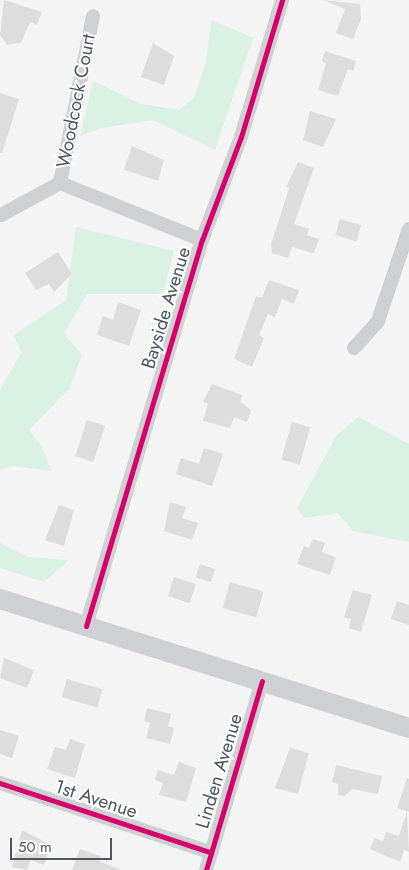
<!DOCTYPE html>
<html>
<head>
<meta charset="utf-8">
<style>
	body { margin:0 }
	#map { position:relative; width:409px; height:870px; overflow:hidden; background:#f4f4f4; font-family:Jost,sans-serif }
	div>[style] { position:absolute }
	.green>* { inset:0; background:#d9f2e3 }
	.building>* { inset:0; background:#ddddde; transform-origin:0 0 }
	.minor>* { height:14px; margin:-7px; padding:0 7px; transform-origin:7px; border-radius:7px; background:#ced0d2 }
	.secondary>* { height:20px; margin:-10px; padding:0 10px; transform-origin:10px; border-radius:10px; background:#ced0d4 }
	.cycleway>* { height:5px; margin:-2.5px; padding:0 2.5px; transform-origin:2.5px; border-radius:2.5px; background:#d6006c }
	span { translate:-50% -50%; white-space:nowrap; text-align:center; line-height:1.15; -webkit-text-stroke:4px #fff; paint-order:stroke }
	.street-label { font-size:19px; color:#4a5661 }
	.scale { position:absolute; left:10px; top:838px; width:102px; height:22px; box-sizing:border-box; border:2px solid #4a5661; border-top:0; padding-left:6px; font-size:15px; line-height:18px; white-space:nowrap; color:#4a5661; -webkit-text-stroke:4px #fff; paint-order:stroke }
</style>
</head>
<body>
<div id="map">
	<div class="green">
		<div style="clip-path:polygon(212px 20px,253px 38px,215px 150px,153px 120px,101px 128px,80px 136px,93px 81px,141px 104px,179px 110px,194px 98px,205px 65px)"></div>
		<div style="clip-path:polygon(76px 227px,174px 251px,163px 294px,87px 294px,64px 333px,82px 355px,69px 389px,29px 430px,42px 447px,51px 471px,14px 466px,0 470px,0 390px,21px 353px,14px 335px,66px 300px)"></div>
		<div style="clip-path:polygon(358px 417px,409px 444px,409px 542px,353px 531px,338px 513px,304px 518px,297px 508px,336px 436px)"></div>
		<div style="clip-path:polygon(0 543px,28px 557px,69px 560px,44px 582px,0 568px)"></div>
	</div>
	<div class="building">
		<div style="clip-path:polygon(4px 0,42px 12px,37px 25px,30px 22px,21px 43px,7px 45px,0 35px)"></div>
		<div style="clip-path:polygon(323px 0,360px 4px,361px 19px,353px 39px,336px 33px,345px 9px)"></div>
		<div style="clip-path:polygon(153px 43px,174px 56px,164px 85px,141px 77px)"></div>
		<div style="clip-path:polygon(325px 51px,356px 61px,353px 71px,348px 69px,338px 96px,318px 90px,326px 63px,322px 61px)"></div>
		<div style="clip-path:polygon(0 93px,19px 99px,2px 153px,0 153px)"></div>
		<div style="clip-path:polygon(310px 111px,336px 119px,323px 147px,303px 140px)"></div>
		<div style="clip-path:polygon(132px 146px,164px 160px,158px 181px,124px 170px)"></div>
		<div style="clip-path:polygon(298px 162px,314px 168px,294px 224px,309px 229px,307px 235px,319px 239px,314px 253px,292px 247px,288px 258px,272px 253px,271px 245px,289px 188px,286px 187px)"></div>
		<div style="left:340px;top:219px;width:22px;height:17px;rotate:16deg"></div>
		<div style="clip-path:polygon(58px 252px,72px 274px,54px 292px,49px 284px,36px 290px,25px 273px)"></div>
		<div style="clip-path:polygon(269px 280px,299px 290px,294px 304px,282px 299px,275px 317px,268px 314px,259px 335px,264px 338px,252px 367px,234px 359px,256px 296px,262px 298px)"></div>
		<div style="clip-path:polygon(118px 302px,141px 310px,129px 346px,97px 335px,103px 316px,113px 320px)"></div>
		<div style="clip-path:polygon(212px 384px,242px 395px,240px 402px,251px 410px,247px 422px,234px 417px,230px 428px,203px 421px,208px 404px,203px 402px)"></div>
		<div style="left:87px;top:420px;width:19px;height:38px;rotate:18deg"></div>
		<div style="left:292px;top:422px;width:19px;height:39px;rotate:16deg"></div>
		<div style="clip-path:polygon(204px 448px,223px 454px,212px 486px,176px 474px,181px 458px,199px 464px)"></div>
		<div style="clip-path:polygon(170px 502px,186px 507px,182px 518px,198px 523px,192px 540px,164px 531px)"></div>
		<div style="clip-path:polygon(59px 505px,74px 510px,64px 546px,45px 540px)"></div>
		<div style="clip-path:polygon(313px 539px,325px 543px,322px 552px,336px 557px,330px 575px,297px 564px,304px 546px,309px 548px)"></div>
		<div style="left:200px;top:564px;width:16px;height:14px;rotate:18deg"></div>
		<div style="left:174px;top:577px;width:23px;height:20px;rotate:18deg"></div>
		<div style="left:230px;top:582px;width:35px;height:27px;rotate:16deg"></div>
		<div style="clip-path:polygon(353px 590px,372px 595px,361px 632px,349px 628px,351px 619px,344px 617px)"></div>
		<div style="clip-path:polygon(397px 601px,409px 605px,409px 625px,391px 619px)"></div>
		<div style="clip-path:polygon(4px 658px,34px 670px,27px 688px,0 678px)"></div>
		<div style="left:67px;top:679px;width:37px;height:19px;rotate:16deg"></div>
		<div style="clip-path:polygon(147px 708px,171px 714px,168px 726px,174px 728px,170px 744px,146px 738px,150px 723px,144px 721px)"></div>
		<div style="clip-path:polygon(0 730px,19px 736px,12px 758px,0 754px)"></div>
		<div style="clip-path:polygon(70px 739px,85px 744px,75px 778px,47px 769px,55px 747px,66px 750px)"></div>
		<div style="clip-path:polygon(290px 748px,309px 753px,298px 794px,275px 788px)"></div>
		<div style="clip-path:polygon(179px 762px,196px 768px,186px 802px,159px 795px,163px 783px,155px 780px,158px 770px,174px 775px)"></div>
		<div style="clip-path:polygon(336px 765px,382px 776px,378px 794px,352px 789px,345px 796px,338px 795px,338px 784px,332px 782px)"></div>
		<div style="clip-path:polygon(407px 778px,409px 779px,409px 812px,397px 808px)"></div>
		<div style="clip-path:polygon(407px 812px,409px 852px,404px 850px,400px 862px,370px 849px,374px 838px,383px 841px,386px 832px,399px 836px)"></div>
		<div style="clip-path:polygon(22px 830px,51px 845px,44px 865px,31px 860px,27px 870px,12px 867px)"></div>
		<div style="clip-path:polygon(80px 849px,101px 856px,99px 861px,121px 870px,72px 870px)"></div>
	</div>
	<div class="minor">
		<div style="left:60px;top:183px;width:170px;rotate:-78.8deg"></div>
		<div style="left:60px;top:183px;width:153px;rotate:21.9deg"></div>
		<div style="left:1px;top:215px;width:67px;rotate:-28.5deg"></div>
		<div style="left:354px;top:348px;width:36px;rotate:-48deg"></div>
		<div style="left:378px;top:321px;width:97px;rotate:-71.4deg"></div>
		<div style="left:86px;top:626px;width:403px;rotate:-73.3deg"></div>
		<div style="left:202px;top:240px;width:110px;rotate:-69.3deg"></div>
		<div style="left:241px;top:137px;width:143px;rotate:-73.3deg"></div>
		<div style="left:0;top:783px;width:221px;rotate:18.2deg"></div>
		<div style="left:206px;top:870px;width:197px;rotate:-73.5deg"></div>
	</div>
	<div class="secondary">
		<div style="left:0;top:599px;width:429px;rotate:17.5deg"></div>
	</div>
	<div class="cycleway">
		<div style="left:86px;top:626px;width:403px;rotate:-73.3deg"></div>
		<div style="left:202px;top:240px;width:110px;rotate:-69.3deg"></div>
		<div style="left:241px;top:137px;width:143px;rotate:-73.3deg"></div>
		<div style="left:0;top:783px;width:221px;rotate:18.2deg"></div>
		<div style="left:206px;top:870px;width:197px;rotate:-73.5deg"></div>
	</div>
	<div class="street-label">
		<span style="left:76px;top:101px;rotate:-79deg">Woodcock Court</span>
		<span style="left:166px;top:308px;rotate:-73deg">Bayside Avenue</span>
		<span style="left:219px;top:771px;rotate:-73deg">Linden Avenue</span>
		<span style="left:96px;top:799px;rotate:18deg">1st Avenue</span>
	</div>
	<div class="scale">50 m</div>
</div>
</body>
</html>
